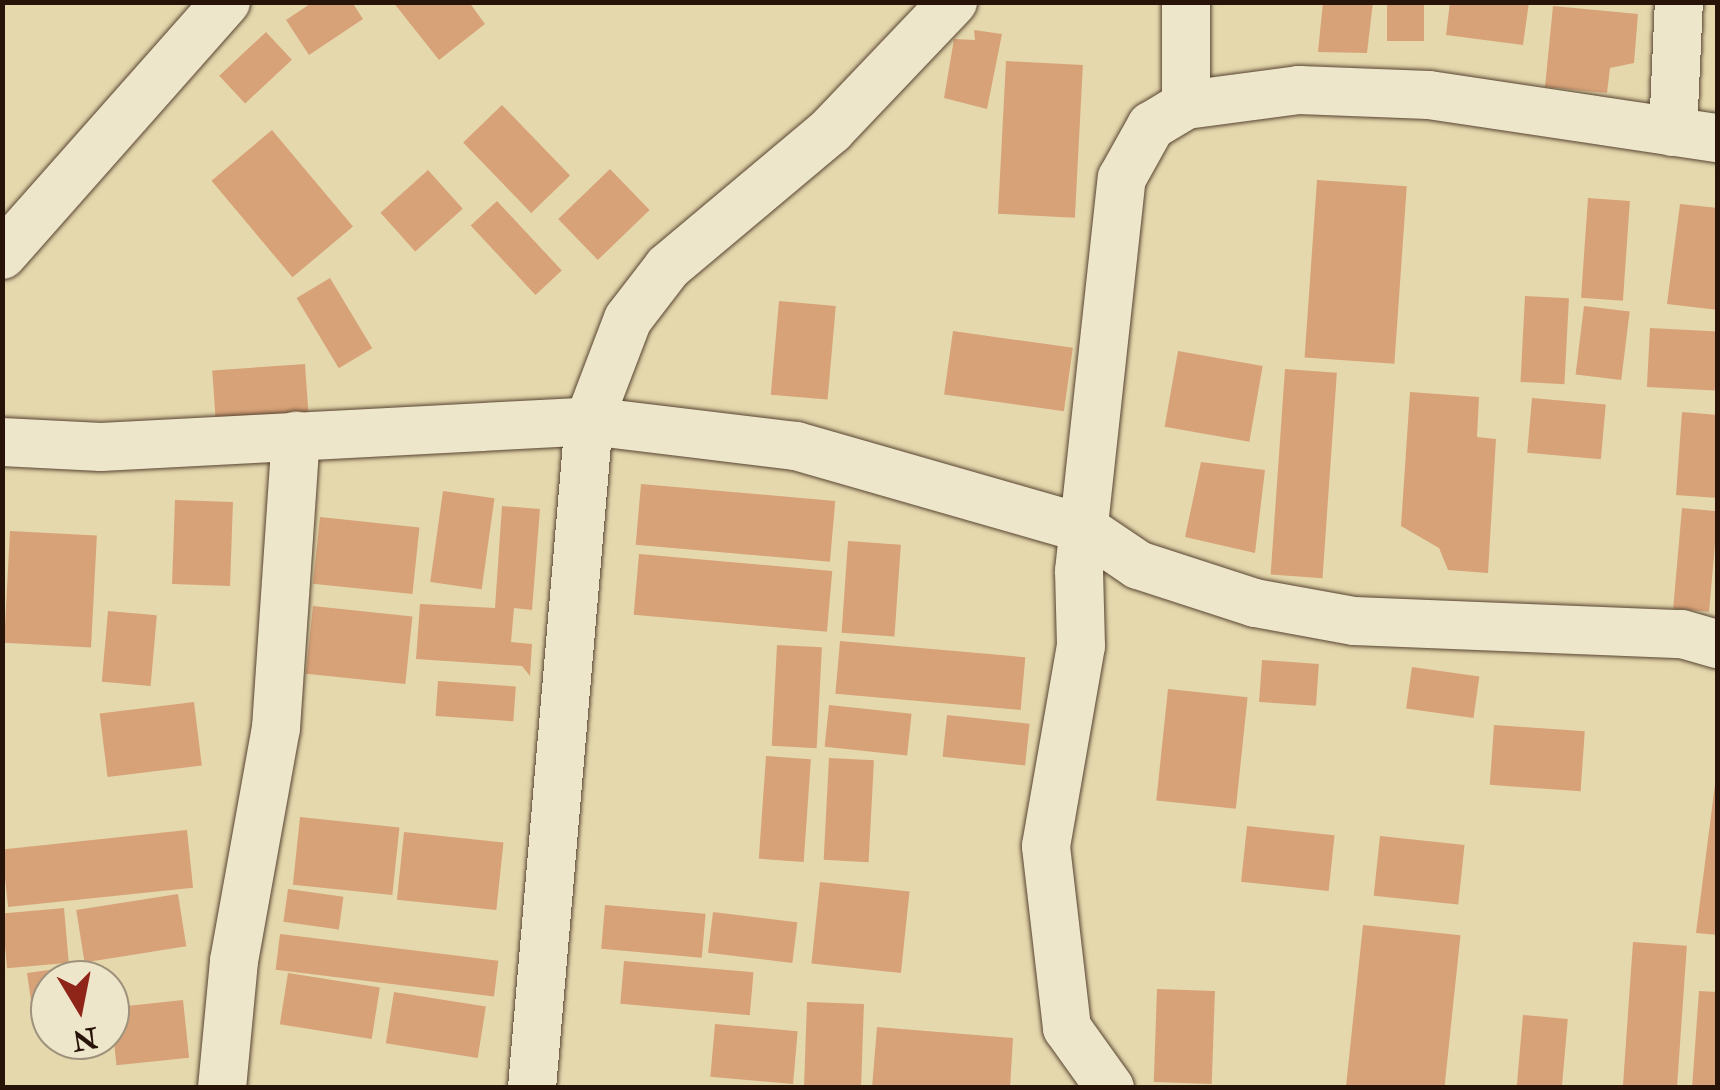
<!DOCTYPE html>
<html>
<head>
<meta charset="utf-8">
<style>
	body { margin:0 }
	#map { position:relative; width:1720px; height:1090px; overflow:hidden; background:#e5d8ad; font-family:"IM FELL Double Pica",serif }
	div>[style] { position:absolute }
	.building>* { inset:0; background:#d8a278; transform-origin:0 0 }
	.roads { filter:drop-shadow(0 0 2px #574431) drop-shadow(0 0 2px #574431) }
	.minor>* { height:48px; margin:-24px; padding:0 24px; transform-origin:24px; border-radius:24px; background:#eee6ca }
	span { translate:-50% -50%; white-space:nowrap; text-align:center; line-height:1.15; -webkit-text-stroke:9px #eee6ca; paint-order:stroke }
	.frame { position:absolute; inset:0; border:5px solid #281308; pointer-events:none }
	.north { position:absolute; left:30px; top:960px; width:100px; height:100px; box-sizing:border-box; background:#eee6ca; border:2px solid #9f927c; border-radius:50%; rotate:170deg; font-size:28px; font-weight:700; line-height:40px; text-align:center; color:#281308 }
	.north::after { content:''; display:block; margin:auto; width:35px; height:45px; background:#8f2418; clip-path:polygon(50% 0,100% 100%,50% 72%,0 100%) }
</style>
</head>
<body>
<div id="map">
	<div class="building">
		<div style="clip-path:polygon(313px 2px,352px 2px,363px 19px,309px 55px,286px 20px)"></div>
		<div style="clip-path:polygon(393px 2px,469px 2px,485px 24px,439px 60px)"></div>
		<div style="clip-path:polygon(1323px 2px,1373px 2px,1367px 53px,1318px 52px)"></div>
		<div style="left:1387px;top:2px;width:37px;height:39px"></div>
		<div style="clip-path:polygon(1450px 2px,1529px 2px,1523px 45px,1446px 35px)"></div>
		<div style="clip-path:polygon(1553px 6px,1638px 14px,1634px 63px,1610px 68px,1607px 93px,1545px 87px)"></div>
		<div style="clip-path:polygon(974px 30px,1002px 34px,987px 109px,944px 98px,954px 39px,975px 40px)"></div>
		<div style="left:266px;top:32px;width:38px;height:64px;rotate:47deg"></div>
		<div style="left:1006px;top:61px;width:77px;height:153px;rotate:3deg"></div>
		<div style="left:502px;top:105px;width:98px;height:54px;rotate:46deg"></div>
		<div style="left:272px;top:130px;width:126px;height:79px;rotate:50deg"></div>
		<div style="left:610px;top:169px;width:57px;height:72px;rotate:46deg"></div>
		<div style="left:428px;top:170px;width:52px;height:64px;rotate:48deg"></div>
		<div style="left:1317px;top:180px;width:90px;height:178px;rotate:4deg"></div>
		<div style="left:1588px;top:198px;width:42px;height:100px;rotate:4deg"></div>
		<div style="left:497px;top:201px;width:95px;height:36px;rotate:47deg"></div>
		<div style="clip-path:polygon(1680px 204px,1718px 208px,1718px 310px,1667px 304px)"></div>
		<div style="left:330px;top:278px;width:82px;height:39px;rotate:59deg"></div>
		<div style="left:1525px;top:296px;width:44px;height:86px;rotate:3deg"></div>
		<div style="left:779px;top:301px;width:57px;height:94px;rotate:5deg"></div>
		<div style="left:1584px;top:306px;width:46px;height:69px;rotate:7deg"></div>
		<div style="left:1650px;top:328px;width:68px;height:59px;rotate:3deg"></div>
		<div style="left:953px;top:331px;width:121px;height:64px;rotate:8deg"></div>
		<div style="left:1178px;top:351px;width:86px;height:77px;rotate:10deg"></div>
		<div style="left:305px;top:364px;width:52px;height:93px;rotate:86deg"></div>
		<div style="left:1285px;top:369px;width:52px;height:206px;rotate:4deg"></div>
		<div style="clip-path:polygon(1410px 392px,1479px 397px,1477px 437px,1496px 439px,1488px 573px,1448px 570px,1439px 548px,1401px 526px)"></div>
		<div style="left:1532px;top:398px;width:74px;height:55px;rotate:5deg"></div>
		<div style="clip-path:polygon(1682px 412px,1718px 415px,1718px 498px,1676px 495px)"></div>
		<div style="clip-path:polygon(1201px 462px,1265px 470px,1255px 553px,1185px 537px)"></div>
		<div style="left:641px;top:484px;width:195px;height:61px;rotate:5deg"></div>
		<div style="left:443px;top:491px;width:52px;height:92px;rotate:8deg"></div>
		<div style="left:175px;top:500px;width:58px;height:84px;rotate:2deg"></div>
		<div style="clip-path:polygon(502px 506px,540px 509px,532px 610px,514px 608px,511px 642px,532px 644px,530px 676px,522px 666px,416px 659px,420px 604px,495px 608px)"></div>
		<div style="left:1682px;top:508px;width:36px;height:101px;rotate:5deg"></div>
		<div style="left:320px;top:517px;width:100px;height:67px;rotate:6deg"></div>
		<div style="left:10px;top:531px;width:87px;height:112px;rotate:3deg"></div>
		<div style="left:848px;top:541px;width:53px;height:92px;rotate:4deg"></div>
		<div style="left:639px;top:554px;width:194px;height:61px;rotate:5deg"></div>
		<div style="left:313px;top:606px;width:100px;height:68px;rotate:6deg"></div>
		<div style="left:108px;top:611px;width:49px;height:71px;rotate:5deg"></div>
		<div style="left:840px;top:641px;width:186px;height:53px;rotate:5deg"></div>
		<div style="left:777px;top:645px;width:45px;height:101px;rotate:3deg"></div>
		<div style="left:1262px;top:660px;width:57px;height:42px;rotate:4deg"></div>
		<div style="left:1412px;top:667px;width:68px;height:42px;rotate:8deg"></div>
		<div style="left:438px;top:681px;width:78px;height:35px;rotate:4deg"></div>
		<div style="left:1168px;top:689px;width:80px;height:112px;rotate:6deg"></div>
		<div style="left:194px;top:702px;width:64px;height:95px;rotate:83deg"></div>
		<div style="left:829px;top:705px;width:83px;height:42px;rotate:6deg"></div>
		<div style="left:947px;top:715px;width:83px;height:42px;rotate:6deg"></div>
		<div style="left:1494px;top:725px;width:91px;height:60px;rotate:4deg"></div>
		<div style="left:766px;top:756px;width:45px;height:103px;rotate:4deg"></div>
		<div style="left:829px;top:758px;width:45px;height:102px;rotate:3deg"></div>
		<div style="clip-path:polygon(1718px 761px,1718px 935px,1696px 933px)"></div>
		<div style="left:300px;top:817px;width:100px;height:68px;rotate:6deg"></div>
		<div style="left:1247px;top:826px;width:88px;height:56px;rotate:6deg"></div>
		<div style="left:187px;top:830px;width:58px;height:186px;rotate:84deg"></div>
		<div style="left:404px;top:832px;width:100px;height:68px;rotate:6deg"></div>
		<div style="left:1380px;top:836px;width:85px;height:60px;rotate:6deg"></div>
		<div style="left:820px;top:882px;width:90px;height:82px;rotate:6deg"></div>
		<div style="left:288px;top:889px;width:56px;height:33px;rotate:8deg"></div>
		<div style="left:178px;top:894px;width:53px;height:103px;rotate:81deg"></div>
		<div style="left:605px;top:905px;width:101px;height:44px;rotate:5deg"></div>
		<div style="left:64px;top:908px;width:55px;height:62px;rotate:85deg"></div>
		<div style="left:713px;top:912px;width:85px;height:41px;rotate:7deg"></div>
		<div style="left:1363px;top:925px;width:98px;height:164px;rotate:6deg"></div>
		<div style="left:280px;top:934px;width:220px;height:36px;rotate:7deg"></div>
		<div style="left:1633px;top:942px;width:54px;height:146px;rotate:4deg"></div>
		<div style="left:624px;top:961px;width:130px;height:43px;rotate:5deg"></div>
		<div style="clip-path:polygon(85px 965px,87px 980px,50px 980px,50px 1019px,34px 1021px,27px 973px)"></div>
		<div style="left:288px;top:973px;width:93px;height:52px;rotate:9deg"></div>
		<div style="left:1157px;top:989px;width:58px;height:93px;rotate:2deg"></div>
		<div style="clip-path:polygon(1699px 991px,1718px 992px,1718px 1088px,1692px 1088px)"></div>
		<div style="left:394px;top:992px;width:93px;height:52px;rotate:9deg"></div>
		<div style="left:183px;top:1000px;width:58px;height:73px;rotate:84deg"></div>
		<div style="left:807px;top:1002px;width:57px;height:86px;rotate:2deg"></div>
		<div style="left:1523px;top:1015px;width:45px;height:73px;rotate:5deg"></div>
		<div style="left:715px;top:1024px;width:83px;height:53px;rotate:5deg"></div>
		<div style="clip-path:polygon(877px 1027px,1013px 1038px,1010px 1088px,872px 1088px)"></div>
	</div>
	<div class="roads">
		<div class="minor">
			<div style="left:1186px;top:105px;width:103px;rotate:-90deg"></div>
			<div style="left:1673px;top:132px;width:130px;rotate:-87.4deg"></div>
			<div style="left:2px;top:255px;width:338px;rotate:-48.5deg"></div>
			<div style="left:2px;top:442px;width:99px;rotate:2.9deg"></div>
			<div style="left:101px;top:447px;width:489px;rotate:-3deg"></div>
			<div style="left:589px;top:421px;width:209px;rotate:6.9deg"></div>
			<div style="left:796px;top:446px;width:301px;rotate:16deg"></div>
			<div style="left:1085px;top:529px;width:64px;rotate:34.2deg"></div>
			<div style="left:1138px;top:565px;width:123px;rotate:18deg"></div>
			<div style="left:1255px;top:603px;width:101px;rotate:10.3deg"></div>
			<div style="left:1354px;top:621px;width:328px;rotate:2.3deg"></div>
			<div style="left:1682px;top:634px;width:37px;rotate:16deg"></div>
			<div style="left:222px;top:1088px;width:128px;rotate:-84.6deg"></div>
			<div style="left:234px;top:961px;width:237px;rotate:-79.8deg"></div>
			<div style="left:276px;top:728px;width:293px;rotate:-86.1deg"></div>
			<div style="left:532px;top:1088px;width:669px;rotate:-85.12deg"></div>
			<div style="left:589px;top:421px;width:109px;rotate:-69.1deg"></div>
			<div style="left:628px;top:319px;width:66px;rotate:-52.4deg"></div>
			<div style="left:668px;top:267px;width:213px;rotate:-40deg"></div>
			<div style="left:831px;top:130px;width:177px;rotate:-46.4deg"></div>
			<div style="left:1110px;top:1088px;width:74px;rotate:-125.6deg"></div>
			<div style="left:1067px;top:1028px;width:183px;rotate:-96.6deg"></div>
			<div style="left:1046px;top:846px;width:203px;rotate:-80.1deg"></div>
			<div style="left:1081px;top:646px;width:75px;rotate:-91.5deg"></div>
			<div style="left:1079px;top:571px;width:395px;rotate:-83.8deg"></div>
			<div style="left:1122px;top:178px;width:60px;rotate:-60.9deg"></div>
			<div style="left:1151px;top:126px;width:41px;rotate:-31deg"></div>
			<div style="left:1186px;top:105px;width:114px;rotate:-7.6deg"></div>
			<div style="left:1299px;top:90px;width:130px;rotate:2.2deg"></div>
			<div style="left:1429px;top:95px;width:292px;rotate:8.5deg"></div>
		</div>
	</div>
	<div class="frame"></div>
	<div class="north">N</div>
</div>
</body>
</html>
